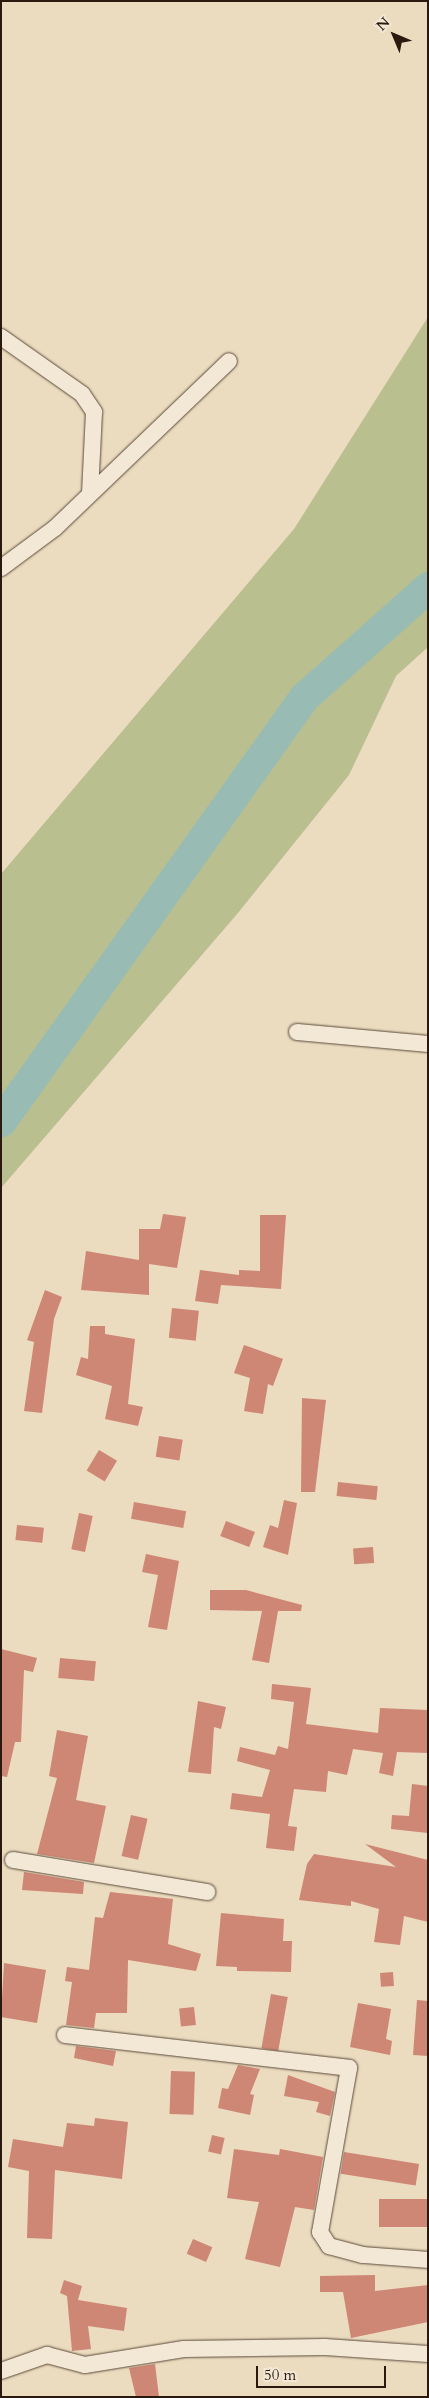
<!DOCTYPE html>
<html>
<head>
<meta charset="utf-8">
<style>
	body { margin:0 }
	#map { position:relative; width:429px; height:2398px; overflow:hidden; background:#ebdbbf; font-family:Cardo,serif }
	div>[style] { position:absolute }
	.green>* { inset:0; background:#babf90 }
	.river>* { height:31px; margin:-15.5px; padding:0 15.5px; transform-origin:15.5px; border-radius:15.5px; background:#98bbb3 }
	.building>* { inset:0; background:#ce8675; transform-origin:0 0 }
	.roads { filter:drop-shadow(0 0 1px #5a4a3a) drop-shadow(0 0 1px #5a4a3a) }
	.street>* { height:16px; margin:-8px; padding:0 8px; transform-origin:8px; border-radius:8px; background:#f2e8d5 }
	span { translate:-50% -50%; white-space:nowrap; text-align:center; line-height:1.15; -webkit-text-stroke:4px #f2e8d5; paint-order:stroke }
	.frame { position:absolute; inset:0; border:2px solid #2a190e; pointer-events:none }
	.north { position:absolute; left:369px; top:10px; width:50px; height:50px; -webkit-text-stroke:4px #f2e8d5; paint-order:stroke; rotate:315deg; font-size:14px; font-weight:700; line-height:20px; text-align:center; color:#2a190e }
	.north::after { content:''; display:block; margin:auto; width:18px; height:22px; background:#2a190e; clip-path:polygon(50% 0,100% 100%,50% 72%,0 100%) }
	.scale { position:absolute; left:256px; top:2366px; width:130px; height:22px; box-sizing:border-box; border:2px solid #2a190e; border-top:0; padding-left:6px; font-size:15px; line-height:18px; white-space:nowrap; color:#2a190e; -webkit-text-stroke:4px #f2e8d5; paint-order:stroke }
</style>
</head>
<body>
<div id="map">
	<div class="green">
		<div style="clip-path:polygon(428px 317px,428px 647px,396px 676px,349px 775px,238px 913px,1px 1188px,1px 874px,294px 529px)"></div>
	</div>
	<div class="river">
		<div style="left:1px;top:1121px;width:521px;rotate:-54.45deg"></div>
		<div style="left:304px;top:697px;width:166px;rotate:-41.6deg"></div>
	</div>
	<div class="building">
		<div style="clip-path:polygon(163px 1214px,186px 1217px,177px 1268px,149px 1264px,149px 1295px,81px 1290px,86px 1251px,139px 1260px,139px 1229px,160px 1229px)"></div>
		<div style="clip-path:polygon(260px 1215px,286px 1215px,281px 1289px,221px 1285px,218px 1304px,195px 1301px,200px 1270px,239px 1275px,239px 1270px,260px 1271px)"></div>
		<div style="clip-path:polygon(45px 1290px,62px 1297px,54px 1319px,42px 1413px,24px 1411px,34px 1342px,27px 1340px)"></div>
		<div style="left:172px;top:1308px;width:27px;height:30px;rotate:6deg"></div>
		<div style="clip-path:polygon(90px 1326px,105px 1326px,105px 1334px,135px 1339px,128px 1404px,143px 1407px,138px 1426px,105px 1419px,112px 1386px,76px 1375px,81px 1357px,88px 1359px)"></div>
		<div style="clip-path:polygon(244px 1345px,283px 1359px,273px 1386px,268px 1384px,263px 1414px,244px 1411px,250px 1378px,234px 1373px)"></div>
		<div style="clip-path:polygon(302px 1398px,326px 1400px,315px 1492px,301px 1492px)"></div>
		<div style="left:159px;top:1436px;width:24px;height:21px;rotate:9deg"></div>
		<div style="left:99px;top:1450px;width:21px;height:24px;rotate:31deg"></div>
		<div style="left:338px;top:1482px;width:40px;height:14px;rotate:6deg"></div>
		<div style="clip-path:polygon(284px 1500px,297px 1503px,288px 1555px,263px 1547px,270px 1525px,278px 1528px)"></div>
		<div style="left:134px;top:1502px;width:53px;height:17px;rotate:10deg"></div>
		<div style="left:79px;top:1513px;width:14px;height:37px;rotate:12deg"></div>
		<div style="left:226px;top:1521px;width:31px;height:16px;rotate:21deg"></div>
		<div style="left:17px;top:1525px;width:27px;height:15px;rotate:6deg"></div>
		<div style="left:373px;top:1547px;width:16px;height:20px;rotate:86deg"></div>
		<div style="clip-path:polygon(146px 1554px,179px 1561px,167px 1630px,148px 1627px,158px 1575px,142px 1572px)"></div>
		<div style="clip-path:polygon(210px 1590px,246px 1590px,302px 1605px,301px 1611px,278px 1611px,269px 1663px,252px 1660px,262px 1611px,210px 1610px)"></div>
		<div style="clip-path:polygon(1px 1649px,37px 1658px,33px 1672px,24px 1670px,21px 1742px,15px 1742px,7px 1777px,1px 1776px)"></div>
		<div style="left:60px;top:1658px;width:36px;height:20px;rotate:5deg"></div>
		<div style="clip-path:polygon(272px 1684px,311px 1688px,306px 1724px,378px 1733px,380px 1708px,428px 1710px,428px 1753px,397px 1752px,393px 1776px,379px 1773px,383px 1753px,353px 1749px,347px 1775px,328px 1771px,326px 1792px,294px 1789px,288px 1826px,297px 1827px,294px 1851px,266px 1848px,270px 1814px,230px 1809px,232px 1793px,262px 1797px,270px 1770px,237px 1761px,240px 1747px,275px 1755px,278px 1746px,288px 1749px,294px 1702px,271px 1699px)"></div>
		<div style="clip-path:polygon(198px 1701px,226px 1707px,221px 1729px,214px 1727px,211px 1774px,188px 1772px)"></div>
		<div style="clip-path:polygon(57px 1730px,88px 1736px,76px 1800px,106px 1806px,94px 1863px,37px 1854px,57px 1778px,49px 1776px)"></div>
		<div style="clip-path:polygon(412px 1784px,428px 1786px,428px 1833px,391px 1829px,392px 1815px,409px 1816px)"></div>
		<div style="left:131px;top:1815px;width:17px;height:42px;rotate:13deg"></div>
		<div style="clip-path:polygon(365px 1844px,428px 1860px,428px 1922px,404px 1916px,400px 1945px,374px 1942px,379px 1909px,351px 1901px,351px 1906px,299px 1900px,307px 1864px,314px 1854px,396px 1867px)"></div>
		<div style="clip-path:polygon(24px 1872px,84px 1882px,83px 1894px,22px 1890px)"></div>
		<div style="clip-path:polygon(110px 1892px,173px 1899px,168px 1944px,201px 1954px,196px 1971px,128px 1960px,127px 2013px,96px 2013px,94px 2028px,66px 2025px,72px 1982px,65px 1981px,67px 1967px,89px 1970px,95px 1917px,103px 1918px)"></div>
		<div style="clip-path:polygon(221px 1913px,284px 1919px,283px 1941px,292px 1941px,291px 1972px,237px 1971px,237px 1967px,216px 1966px)"></div>
		<div style="clip-path:polygon(4px 1963px,46px 1970px,37px 2023px,1px 2017px)"></div>
		<div style="left:393px;top:1972px;width:14px;height:13px;rotate:86deg"></div>
		<div style="left:271px;top:1994px;width:17px;height:55px;rotate:10deg"></div>
		<div style="clip-path:polygon(417px 2000px,428px 2001px,428px 2056px,413px 2055px)"></div>
		<div style="clip-path:polygon(358px 2003px,391px 2009px,386px 2039px,392px 2041px,390px 2055px,350px 2047px)"></div>
		<div style="left:194px;top:2007px;width:18px;height:15px;rotate:84deg"></div>
		<div style="clip-path:polygon(76px 2046px,116px 2051px,113px 2066px,74px 2058px)"></div>
		<div style="clip-path:polygon(238px 2065px,260px 2069px,250px 2094px,254px 2095px,250px 2115px,218px 2108px,222px 2088px,228px 2089px)"></div>
		<div style="left:171px;top:2071px;width:24px;height:43px;rotate:2deg"></div>
		<div style="clip-path:polygon(288px 2075px,335px 2092px,330px 2116px,316px 2112px,319px 2102px,284px 2096px)"></div>
		<div style="clip-path:polygon(95px 2118px,128px 2122px,122px 2179px,55px 2170px,52px 2239px,27px 2238px,29px 2171px,8px 2167px,13px 2139px,63px 2147px,67px 2123px,94px 2126px)"></div>
		<div style="left:212px;top:2135px;width:13px;height:17px;rotate:13deg"></div>
		<div style="clip-path:polygon(234px 2149px,279px 2155px,280px 2149px,323px 2157px,314px 2210px,295px 2207px,280px 2267px,245px 2259px,259px 2202px,227px 2198px)"></div>
		<div style="left:344px;top:2152px;width:76px;height:22px;rotate:9deg"></div>
		<div style="left:428px;top:2199px;width:28px;height:49px;rotate:90deg"></div>
		<div style="left:193px;top:2239px;width:21px;height:16px;rotate:23deg"></div>
		<div style="clip-path:polygon(375px 2275px,375px 2291px,428px 2285px,428px 2322px,351px 2338px,343px 2292px,320px 2292px,320px 2276px)"></div>
		<div style="clip-path:polygon(64px 2280px,82px 2286px,78px 2300px,127px 2308px,124px 2331px,88px 2326px,91px 2349px,72px 2351px,67px 2296px,60px 2293px)"></div>
		<div style="clip-path:polygon(155px 2364px,159px 2397px,136px 2397px,129px 2368px)"></div>
	</div>
	<div class="roads">
		<div class="street">
			<div style="left:1px;top:337px;width:99px;rotate:35.1deg"></div>
			<div style="left:82px;top:394px;width:22px;rotate:56deg"></div>
			<div style="left:94px;top:412px;width:82px;rotate:92.8deg"></div>
			<div style="left:1px;top:568px;width:67px;rotate:-36.5deg"></div>
			<div style="left:55px;top:528px;width:241px;rotate:-43.8deg"></div>
			<div style="left:297px;top:1032px;width:132px;rotate:5.2deg"></div>
			<div style="left:13px;top:1860px;width:197px;rotate:9.4deg"></div>
			<div style="left:65px;top:2035px;width:286px;rotate:6.6deg"></div>
			<div style="left:349px;top:2068px;width:167px;rotate:100deg"></div>
			<div style="left:320px;top:2232px;width:17px;rotate:57deg"></div>
			<div style="left:329px;top:2246px;width:35px;rotate:15deg"></div>
			<div style="left:363px;top:2255px;width:65px;rotate:4.4deg"></div>
			<div style="left:1px;top:2371px;width:49px;rotate:-19.2deg"></div>
			<div style="left:47px;top:2355px;width:39px;rotate:15deg"></div>
			<div style="left:85px;top:2365px;width:100px;rotate:-9.2deg"></div>
			<div style="left:184px;top:2349px;width:141px;rotate:-0.8deg"></div>
			<div style="left:325px;top:2347px;width:103px;rotate:3.9deg"></div>
		</div>
	</div>
	<div class="frame"></div>
	<div class="north">N</div>
	<div class="scale">50 m</div>
</div>
</body>
</html>
